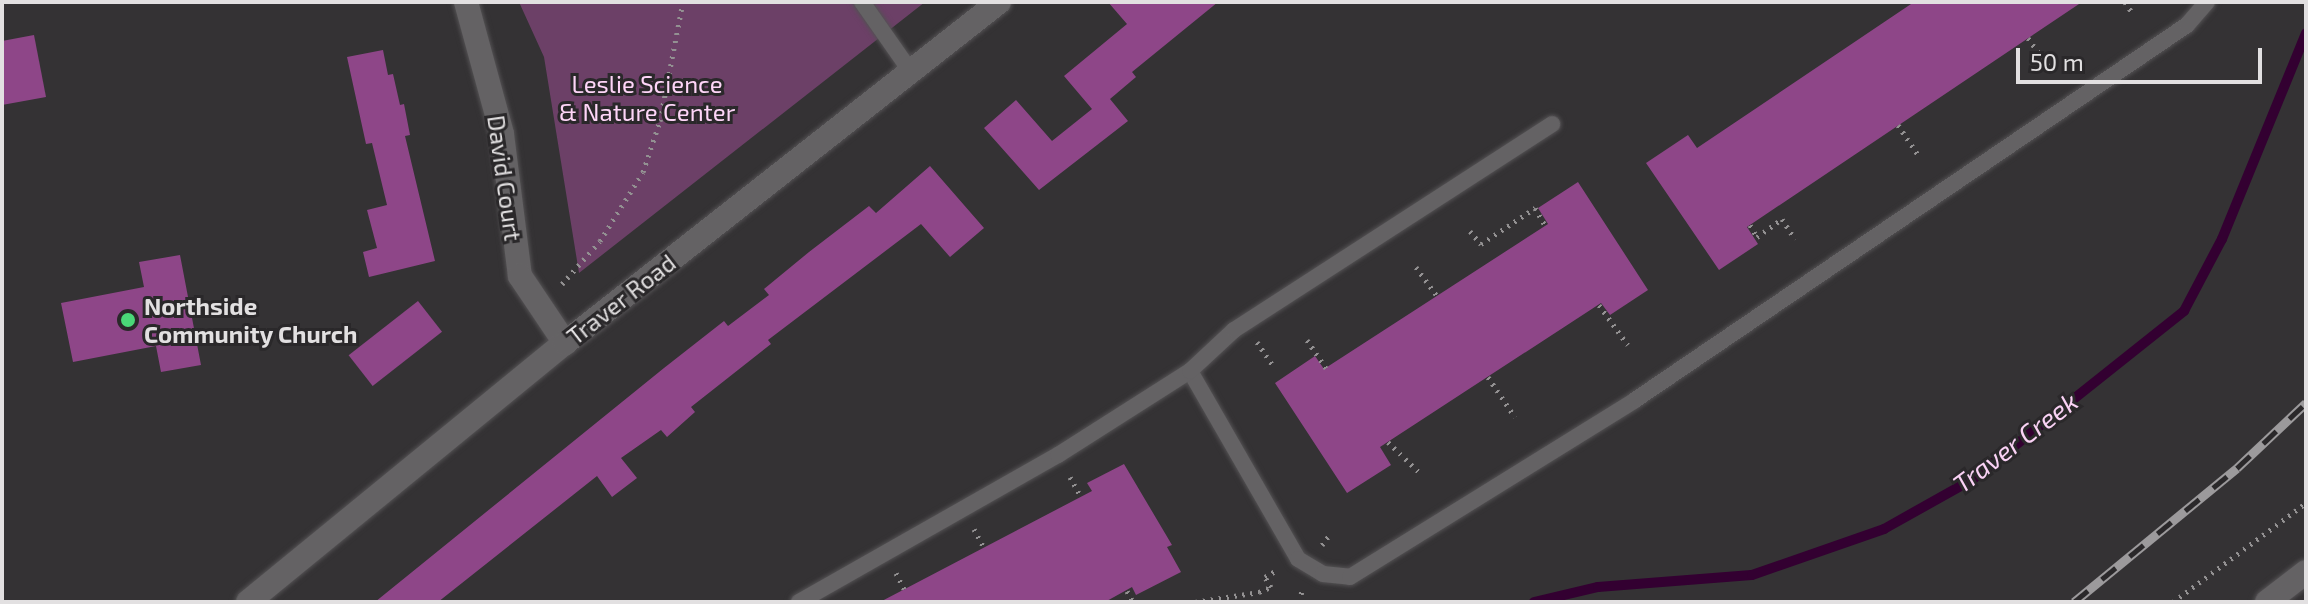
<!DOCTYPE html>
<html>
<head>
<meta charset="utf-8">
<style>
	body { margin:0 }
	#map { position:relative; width:2308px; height:604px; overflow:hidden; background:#343234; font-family:"Exo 2",sans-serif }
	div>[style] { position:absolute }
	.green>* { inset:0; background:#6c4067 }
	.stream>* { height:10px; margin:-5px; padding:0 5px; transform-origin:5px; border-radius:5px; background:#330031 }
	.building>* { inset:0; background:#8e4688; transform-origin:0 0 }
	.path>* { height:5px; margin-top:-2.5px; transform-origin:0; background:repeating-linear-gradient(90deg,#939192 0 2px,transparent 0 8px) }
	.roads { filter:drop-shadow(0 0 2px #535153) drop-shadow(0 0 2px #535153) }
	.lane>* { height:16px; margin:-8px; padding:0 8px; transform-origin:8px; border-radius:8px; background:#646264 }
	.street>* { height:24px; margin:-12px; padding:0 12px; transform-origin:12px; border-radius:12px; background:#646264 }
	.secondary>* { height:24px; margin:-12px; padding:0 12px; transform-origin:12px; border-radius:12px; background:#646264 }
	.rail>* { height:9px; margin-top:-4.5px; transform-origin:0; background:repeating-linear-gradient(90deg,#2a282a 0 18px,#9c9a9c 0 36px); box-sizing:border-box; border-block:2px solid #9c9a9c }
	.dots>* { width:22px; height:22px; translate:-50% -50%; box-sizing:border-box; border:4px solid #2a282a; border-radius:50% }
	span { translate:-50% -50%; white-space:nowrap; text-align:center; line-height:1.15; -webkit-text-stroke:6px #2a282a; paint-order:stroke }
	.park-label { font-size:24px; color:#fed5f8 }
	.street-label { font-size:24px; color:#e2e0e1 }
	.poi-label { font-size:24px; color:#e2e0e1; font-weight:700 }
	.left { translate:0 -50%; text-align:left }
	.water-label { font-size:26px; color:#fad2f5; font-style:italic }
	.frame { position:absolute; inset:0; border:4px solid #e2e0e1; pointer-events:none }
	.scale { position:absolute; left:2016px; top:48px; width:246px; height:36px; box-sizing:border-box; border:4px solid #e2e0e1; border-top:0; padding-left:10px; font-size:24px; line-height:28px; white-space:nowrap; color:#e2e0e1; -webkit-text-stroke:6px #2a282a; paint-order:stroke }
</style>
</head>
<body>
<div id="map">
	<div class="green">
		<div style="clip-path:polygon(519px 2px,925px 2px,579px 273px,544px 57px)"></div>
	</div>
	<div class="stream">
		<div style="left:1534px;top:602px;width:66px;rotate:-13.2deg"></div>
		<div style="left:1598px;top:587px;width:154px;rotate:-4.5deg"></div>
		<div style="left:1752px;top:575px;width:140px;rotate:-19.2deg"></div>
		<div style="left:1884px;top:529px;width:102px;rotate:-29.3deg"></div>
		<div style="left:1973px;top:479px;width:270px;rotate:-38.5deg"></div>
		<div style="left:2184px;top:311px;width:81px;rotate:-62.2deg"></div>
		<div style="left:2222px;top:239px;width:222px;rotate:-67.8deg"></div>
	</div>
	<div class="building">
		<div style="clip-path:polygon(1108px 2px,1218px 2px,1132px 72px,1136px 77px,1110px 99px,1128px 121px,1039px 190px,984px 128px,1016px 100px,1052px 141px,1092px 109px,1064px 76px,1127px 24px)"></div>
		<div style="clip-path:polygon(1914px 2px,2082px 2px,1747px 227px,1758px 244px,1719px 270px,1646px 163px,1688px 135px,1697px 148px)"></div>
		<div style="clip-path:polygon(34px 35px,46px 97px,2px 105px,2px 41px)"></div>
		<div style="clip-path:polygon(383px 50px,388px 75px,393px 74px,400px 105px,404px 104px,410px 135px,405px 136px,435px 261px,369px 277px,363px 252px,377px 248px,367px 210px,387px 205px,372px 143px,366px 144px,347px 57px)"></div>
		<div style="clip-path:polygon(930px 166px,984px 228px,950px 257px,921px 224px,768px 340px,771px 344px,691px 407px,695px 412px,667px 437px,661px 430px,621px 458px,637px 478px,612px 497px,597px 476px,438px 602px,375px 602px,664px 368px,724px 321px,728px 326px,769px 295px,764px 289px,809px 252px,869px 206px,876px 213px)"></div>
		<div style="clip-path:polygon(1578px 182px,1648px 290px,1610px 315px,1601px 303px,1380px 447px,1391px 465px,1347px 493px,1275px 383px,1315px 356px,1324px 369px,1548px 224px,1538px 208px)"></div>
		<div style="clip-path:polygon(180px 255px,201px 365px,161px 372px,156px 346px,73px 362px,61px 303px,144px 287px,139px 262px)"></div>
		<div style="left:418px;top:301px;width:39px;height:88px;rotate:52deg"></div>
		<div style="clip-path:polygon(1124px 464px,1172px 545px,1167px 547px,1181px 572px,1136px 595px,1132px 587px,1105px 602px,880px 602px,1092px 491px,1087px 483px)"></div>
	</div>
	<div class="path">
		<div style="left:2125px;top:2px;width:11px;rotate:56deg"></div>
		<div style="left:2028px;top:38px;width:36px;rotate:54deg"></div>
		<div style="left:1898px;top:125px;width:36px;rotate:56deg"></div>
		<div style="left:1750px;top:225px;width:14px;rotate:60deg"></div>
		<div style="left:1757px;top:237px;width:31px;rotate:-36deg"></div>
		<div style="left:1782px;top:219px;width:24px;rotate:57deg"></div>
		<div style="left:1470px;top:231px;width:17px;rotate:50deg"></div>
		<div style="left:1481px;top:244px;width:65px;rotate:-33.7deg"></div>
		<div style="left:1535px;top:208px;width:20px;rotate:60deg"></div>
		<div style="left:1416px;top:267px;width:36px;rotate:54deg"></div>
		<div style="left:562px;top:284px;width:57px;rotate:-48.5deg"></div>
		<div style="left:600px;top:241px;width:81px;rotate:-58.1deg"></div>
		<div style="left:643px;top:172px;width:54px;rotate:-71.6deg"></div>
		<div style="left:660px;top:121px;width:121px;rotate:-79.1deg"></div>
		<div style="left:1599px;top:305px;width:49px;rotate:54.1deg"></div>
		<div style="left:1307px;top:340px;width:34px;rotate:56deg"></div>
		<div style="left:1257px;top:342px;width:27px;rotate:56deg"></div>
		<div style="left:1488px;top:377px;width:48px;rotate:56deg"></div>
		<div style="left:1388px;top:442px;width:47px;rotate:44.1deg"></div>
		<div style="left:1070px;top:477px;width:23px;rotate:61deg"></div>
		<div style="left:974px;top:529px;width:21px;rotate:62deg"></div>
		<div style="left:1322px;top:545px;width:15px;rotate:-53deg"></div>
		<div style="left:896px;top:573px;width:18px;rotate:63deg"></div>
		<div style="left:1127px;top:591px;width:13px;rotate:61deg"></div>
		<div style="left:1195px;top:602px;width:65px;rotate:-8.9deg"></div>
		<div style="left:1259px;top:592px;width:13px;rotate:-23deg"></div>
		<div style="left:1271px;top:587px;width:12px;rotate:-121deg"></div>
		<div style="left:1265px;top:577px;width:14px;rotate:-30deg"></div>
		<div style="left:1300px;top:602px;width:13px;rotate:-81deg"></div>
		<div style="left:2173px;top:602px;width:166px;rotate:-36.7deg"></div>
	</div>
	<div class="roads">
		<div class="lane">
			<div style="left:862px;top:2px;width:85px;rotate:55deg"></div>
			<div style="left:1190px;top:371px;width:217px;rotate:60.1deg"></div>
			<div style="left:1298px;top:559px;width:29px;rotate:31deg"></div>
			<div style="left:1323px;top:574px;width:27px;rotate:6deg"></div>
			<div style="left:1350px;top:577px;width:335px;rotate:-31.8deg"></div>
			<div style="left:1635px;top:400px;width:667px;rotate:-34.19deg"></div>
			<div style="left:2187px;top:25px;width:30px;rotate:-49deg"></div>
			<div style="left:799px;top:602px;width:298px;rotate:-29.6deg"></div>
			<div style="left:1058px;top:455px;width:156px;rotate:-32.5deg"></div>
			<div style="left:1190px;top:371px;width:60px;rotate:-43deg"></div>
			<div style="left:1234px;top:330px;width:379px;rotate:-32.9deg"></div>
		</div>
		<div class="street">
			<div style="left:466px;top:2px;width:137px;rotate:74.7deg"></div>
			<div style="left:502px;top:134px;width:143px;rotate:82.8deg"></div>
			<div style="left:520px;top:276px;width:81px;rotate:56.1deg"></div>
			<div style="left:248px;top:602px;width:409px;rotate:-39.3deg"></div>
			<div style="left:565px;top:343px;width:552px;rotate:-38.16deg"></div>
		</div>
		<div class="secondary">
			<div style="left:2267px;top:602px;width:49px;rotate:-37.6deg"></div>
		</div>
	</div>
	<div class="rail">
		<div style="left:2074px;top:602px;width:211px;rotate:-39.4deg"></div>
		<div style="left:2237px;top:468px;width:95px;rotate:-43.3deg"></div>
	</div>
	<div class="dots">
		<div style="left:128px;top:320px;background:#4ad778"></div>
	</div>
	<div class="park-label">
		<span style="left:647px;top:98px">Leslie Science<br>&amp; Nature Center</span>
	</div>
	<div class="street-label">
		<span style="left:505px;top:178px;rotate:82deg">David Court</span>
		<span style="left:621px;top:299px;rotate:-38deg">Traver Road</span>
	</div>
	<div class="poi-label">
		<span class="left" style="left:144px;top:320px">Northside<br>Community Church</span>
	</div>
	<div class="water-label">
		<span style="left:2015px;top:442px;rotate:-37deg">Traver Creek</span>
	</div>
	<div class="frame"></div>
	<div class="scale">50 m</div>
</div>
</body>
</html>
